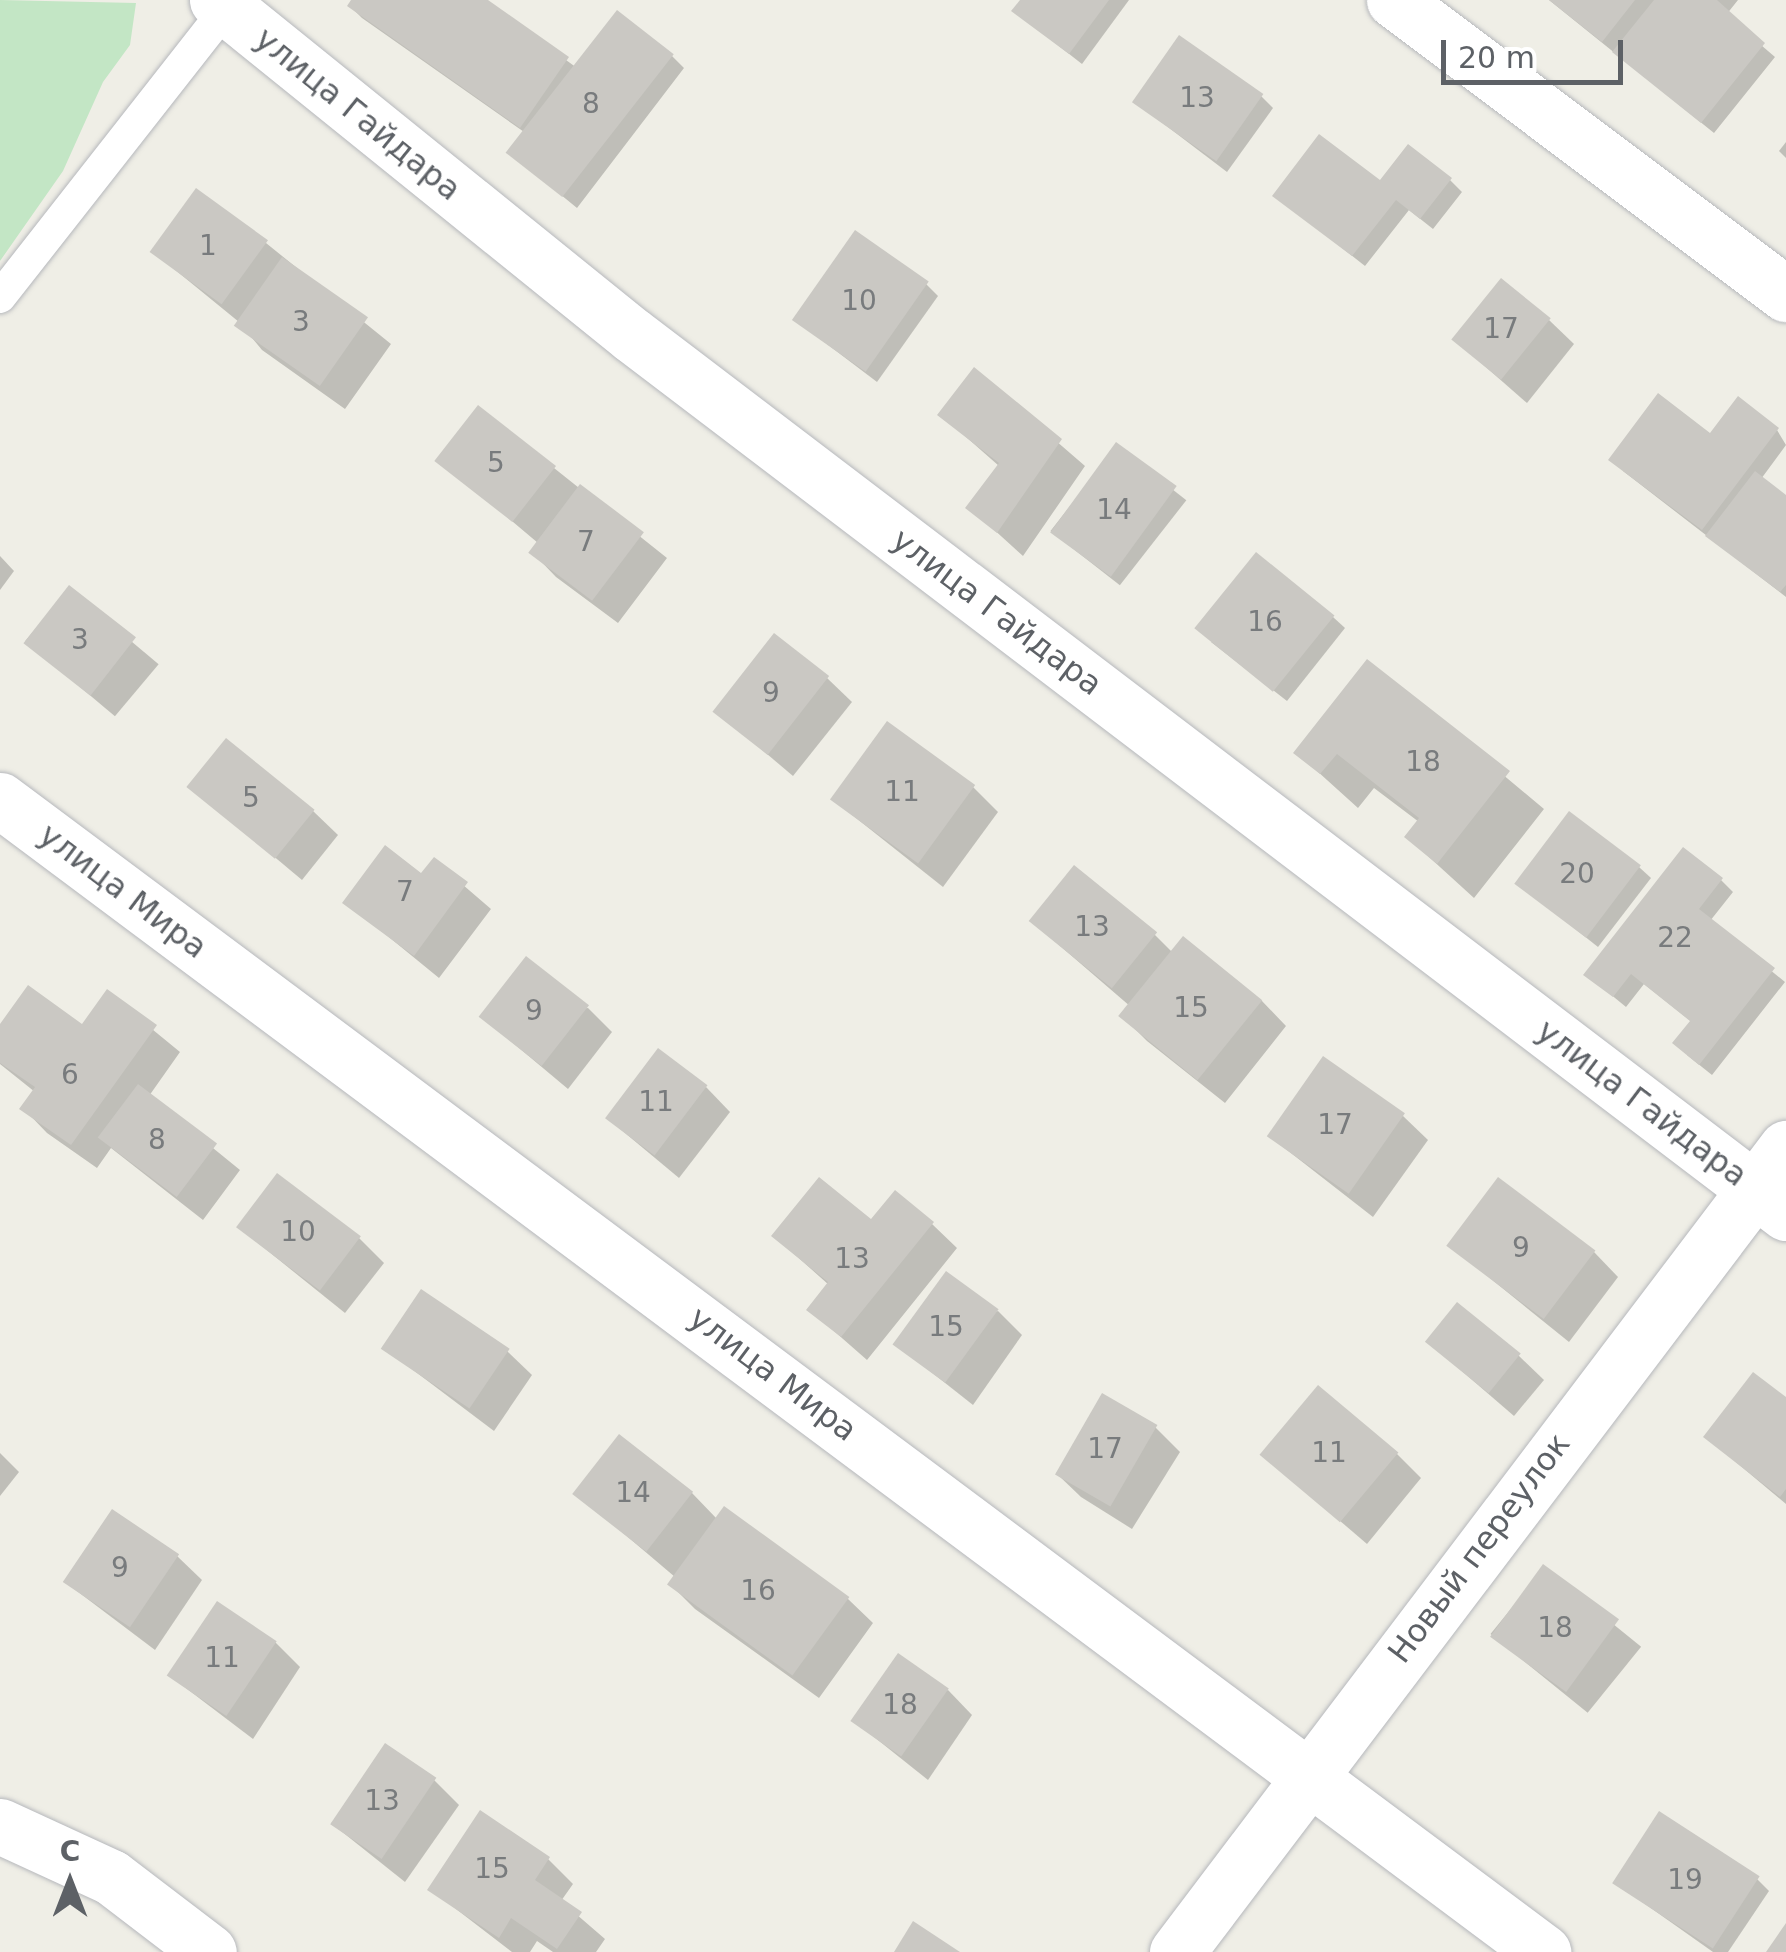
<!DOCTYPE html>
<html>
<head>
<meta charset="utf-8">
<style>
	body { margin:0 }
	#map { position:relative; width:1786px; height:1952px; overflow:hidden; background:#efeee6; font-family:"DejaVu Sans",sans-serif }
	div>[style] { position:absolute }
	.green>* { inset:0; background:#c3e6c5 }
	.shadow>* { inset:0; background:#0003; transform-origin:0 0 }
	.building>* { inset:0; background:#cac8c3; transform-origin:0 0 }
	.roads { filter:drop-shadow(0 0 2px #b6b8bc) drop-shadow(0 0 2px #b6b8bc) }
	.lane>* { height:32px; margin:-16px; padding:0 16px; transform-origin:16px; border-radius:16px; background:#fff }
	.street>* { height:55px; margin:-27.5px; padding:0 27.5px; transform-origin:27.5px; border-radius:27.5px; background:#fff }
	span { translate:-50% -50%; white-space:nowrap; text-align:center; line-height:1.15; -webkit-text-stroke:10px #fff; paint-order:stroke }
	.number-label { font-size:28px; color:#787b7d }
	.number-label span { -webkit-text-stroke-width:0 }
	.street-label { font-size:32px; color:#5d6166 }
	.north { position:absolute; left:20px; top:1832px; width:100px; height:100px; -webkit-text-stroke:8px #fff; paint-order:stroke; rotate:0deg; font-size:28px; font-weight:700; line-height:40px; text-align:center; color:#5d6166 }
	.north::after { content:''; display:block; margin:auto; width:35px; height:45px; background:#5d6166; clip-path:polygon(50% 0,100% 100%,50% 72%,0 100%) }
	.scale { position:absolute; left:1441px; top:40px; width:182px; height:45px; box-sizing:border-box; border:5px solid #5d6166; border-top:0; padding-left:12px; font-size:30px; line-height:35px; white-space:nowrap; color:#5d6166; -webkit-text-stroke:8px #fff; paint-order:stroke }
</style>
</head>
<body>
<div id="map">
	<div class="green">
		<div style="clip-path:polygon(0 0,136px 3px,130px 45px,103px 82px,63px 171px,0 261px)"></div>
	</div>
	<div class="shadow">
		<div style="clip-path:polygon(354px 0,483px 0,577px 68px,672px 56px,684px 68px,577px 208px,511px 154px,527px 134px,362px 18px,350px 6px)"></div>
		<div style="clip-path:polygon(1023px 0,1129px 0,1082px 64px,1014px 11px)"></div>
		<div style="clip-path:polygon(1549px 0,1738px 0,1726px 15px,1775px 57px,1714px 133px)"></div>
		<div style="clip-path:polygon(1261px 96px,1273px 108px,1227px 172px,1135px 102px)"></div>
		<div style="clip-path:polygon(1786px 142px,1786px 158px,1779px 151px)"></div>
		<div style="clip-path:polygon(1450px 180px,1462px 192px,1433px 229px,1409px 210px,1365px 266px,1276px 196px)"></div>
		<div style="clip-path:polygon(266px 243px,391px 344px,345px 409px,262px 350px,239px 322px,152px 251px)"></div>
		<div style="clip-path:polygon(926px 284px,938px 296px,877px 382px,794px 319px)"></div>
		<div style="clip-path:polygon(1549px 320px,1574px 344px,1527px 403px,1455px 340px)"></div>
		<div style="clip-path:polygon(974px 370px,1085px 466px,1023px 556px,969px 507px,999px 466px,940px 414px)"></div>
		<div style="clip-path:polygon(1777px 430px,1786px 445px,1761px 479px,1786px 498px,1786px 597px,1623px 471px)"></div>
		<div style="left:1117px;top:446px;width:88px;height:108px;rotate:38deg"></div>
		<div style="clip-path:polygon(439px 460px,554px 468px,667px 558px,618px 623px,556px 577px,532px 552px,538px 543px)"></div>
		<div style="clip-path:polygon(0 556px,14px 571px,0 590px)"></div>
		<div style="left:69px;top:589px;width:117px;height:68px;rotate:40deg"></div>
		<div style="clip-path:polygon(1333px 617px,1345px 628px,1287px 701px,1211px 642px)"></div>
		<div style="clip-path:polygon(1368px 662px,1544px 809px,1474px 898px,1407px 837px,1419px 822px,1374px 788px,1358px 808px,1296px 752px)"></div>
		<div style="clip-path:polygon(827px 678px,852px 702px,793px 776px,715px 710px)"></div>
		<div style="clip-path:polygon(191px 787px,313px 811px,338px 835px,302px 880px)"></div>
		<div style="clip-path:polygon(973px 787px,998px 812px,943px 887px,832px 799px)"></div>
		<div style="clip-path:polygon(434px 860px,491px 909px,439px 978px,346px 902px,422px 876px)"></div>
		<div style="clip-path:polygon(1639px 867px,1651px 878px,1598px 947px,1517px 883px)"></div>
		<div style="clip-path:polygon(1721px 880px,1733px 892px,1710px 921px,1785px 982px,1712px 1075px,1687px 1055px,1692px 1022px,1644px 984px,1626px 1007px,1587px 975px)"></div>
		<div style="clip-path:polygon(1030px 920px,1155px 935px,1173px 953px,1262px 1001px,1286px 1026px,1225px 1103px,1147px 1041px,1123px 1017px,1131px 1007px)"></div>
		<div style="clip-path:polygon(108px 993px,180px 1052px,149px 1096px,240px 1170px,203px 1220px,111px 1148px,97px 1168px,47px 1133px,23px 1108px,35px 1092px,0 1064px,0 1028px,83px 1028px)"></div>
		<div style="clip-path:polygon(588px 1008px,612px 1032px,568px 1089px,481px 1016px)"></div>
		<div style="clip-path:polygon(706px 1087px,730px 1112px,679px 1178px,607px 1118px)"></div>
		<div style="clip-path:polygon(1403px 1116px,1428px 1140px,1373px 1217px,1269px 1136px)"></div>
		<div style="clip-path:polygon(872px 1222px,932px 1224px,957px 1248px,867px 1360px,810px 1310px,829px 1285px,774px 1236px)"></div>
		<div style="clip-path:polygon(238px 1227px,359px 1238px,384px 1263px,345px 1313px)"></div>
		<div style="clip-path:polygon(1449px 1245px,1594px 1252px,1618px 1277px,1569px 1342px)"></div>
		<div style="clip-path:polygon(998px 1311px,1022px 1335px,973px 1405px,897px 1345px)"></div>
		<div style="clip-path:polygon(1427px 1341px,1519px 1356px,1544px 1380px,1514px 1416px)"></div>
		<div style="clip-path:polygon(384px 1348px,507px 1351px,532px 1375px,494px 1431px)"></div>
		<div style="clip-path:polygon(1786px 1400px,1786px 1504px,1706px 1437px)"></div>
		<div style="clip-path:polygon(1155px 1427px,1180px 1452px,1132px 1529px,1081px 1497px,1056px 1473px)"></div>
		<div style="clip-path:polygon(0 1453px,19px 1472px,0 1496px)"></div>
		<div style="clip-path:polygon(1397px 1454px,1421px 1478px,1367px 1544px,1263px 1455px)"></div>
		<div style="clip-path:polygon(576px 1493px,692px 1493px,717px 1519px,848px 1599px,873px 1623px,819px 1698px,695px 1609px,670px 1584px,675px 1577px)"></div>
		<div style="clip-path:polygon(177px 1556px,202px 1580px,155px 1650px,65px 1582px)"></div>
		<div style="left:1544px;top:1568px;width:125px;height:85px;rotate:39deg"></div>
		<div style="clip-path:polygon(275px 1642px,300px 1667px,253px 1739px,170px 1676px)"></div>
		<div style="clip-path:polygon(948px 1690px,972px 1715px,928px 1780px,854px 1721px)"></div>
		<div style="clip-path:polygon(434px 1780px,459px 1805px,405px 1882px,331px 1823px)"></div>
		<div style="clip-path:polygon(548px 1859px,573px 1884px,561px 1901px,605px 1939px,596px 1952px,553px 1952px,537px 1941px,530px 1952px,512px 1952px,430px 1889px)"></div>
		<div style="clip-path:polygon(1757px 1879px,1769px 1891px,1728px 1952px,1713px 1952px,1614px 1882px)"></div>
	</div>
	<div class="building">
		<div style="clip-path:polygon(351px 0,488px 0,569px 57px,520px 128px,347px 6px)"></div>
		<div style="clip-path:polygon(1020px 0,1109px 0,1069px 54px,1011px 11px)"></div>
		<div style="clip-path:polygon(1549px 0,1635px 0,1602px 42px)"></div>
		<div style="clip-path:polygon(1654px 0,1717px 0,1765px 43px,1701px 123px,1612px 52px)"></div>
		<div style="left:617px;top:10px;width:72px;height:181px;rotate:38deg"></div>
		<div style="left:1179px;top:35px;width:103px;height:82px;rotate:35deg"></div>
		<div style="clip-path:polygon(1319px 134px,1380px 180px,1408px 144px,1452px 178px,1420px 219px,1396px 200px,1352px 256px,1272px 196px)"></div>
		<div style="left:196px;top:188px;width:89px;height:79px;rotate:36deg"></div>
		<div style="left:855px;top:230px;width:90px;height:110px;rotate:35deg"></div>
		<div style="left:282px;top:257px;width:105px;height:84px;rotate:35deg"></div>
		<div style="left:1501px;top:278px;width:64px;height:79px;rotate:39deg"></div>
		<div style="clip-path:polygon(974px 367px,1062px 439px,997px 533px,965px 508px,999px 463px,937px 415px)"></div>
		<div style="clip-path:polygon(1658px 393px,1710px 433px,1738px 396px,1779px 428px,1702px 530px,1608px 460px)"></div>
		<div style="left:478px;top:405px;width:99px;height:71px;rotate:38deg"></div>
		<div style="left:1116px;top:442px;width:75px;height:112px;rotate:36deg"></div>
		<div style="clip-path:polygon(1755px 471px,1786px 495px,1786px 585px,1780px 592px,1705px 536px)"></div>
		<div style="left:580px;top:484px;width:80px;height:86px;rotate:37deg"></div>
		<div style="left:1256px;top:552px;width:101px;height:98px;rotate:39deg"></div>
		<div style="left:69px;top:585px;width:85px;height:74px;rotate:38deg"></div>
		<div style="left:774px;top:633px;width:70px;height:100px;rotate:38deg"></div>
		<div style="clip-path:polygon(1367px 659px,1510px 771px,1437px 864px,1404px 837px,1419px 818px,1337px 754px,1320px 774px,1293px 753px)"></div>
		<div style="left:887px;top:721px;width:109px;height:97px;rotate:36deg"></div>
		<div style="left:226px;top:738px;width:114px;height:63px;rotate:39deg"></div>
		<div style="left:1569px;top:811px;width:90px;height:91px;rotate:37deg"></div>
		<div style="clip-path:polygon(385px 845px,421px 873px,434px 857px,468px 882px,414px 956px,342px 903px)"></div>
		<div style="clip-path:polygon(1683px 847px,1723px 878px,1699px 909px,1775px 968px,1699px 1065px,1672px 1043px,1690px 1021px,1631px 974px,1613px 997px,1583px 975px)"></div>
		<div style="left:1074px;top:865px;width:107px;height:72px;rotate:39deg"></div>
		<div style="left:1183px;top:936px;width:102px;height:103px;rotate:39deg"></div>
		<div style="left:526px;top:956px;width:80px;height:77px;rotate:38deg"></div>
		<div style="clip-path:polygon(28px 985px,82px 1024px,107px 989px,157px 1025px,71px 1145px,19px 1109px,35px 1087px,0 1063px,0 1024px)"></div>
		<div style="left:658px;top:1048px;width:62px;height:88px;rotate:37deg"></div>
		<div style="left:1323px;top:1056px;width:100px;height:98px;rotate:35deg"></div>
		<div style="left:138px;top:1084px;width:99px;height:67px;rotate:37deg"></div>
		<div style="left:277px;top:1173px;width:105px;height:68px;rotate:37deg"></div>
		<div style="clip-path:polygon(819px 1177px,871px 1219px,895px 1190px,934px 1222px,841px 1337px,806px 1310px,828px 1282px,771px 1236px)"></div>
		<div style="left:1498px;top:1177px;width:122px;height:86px;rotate:37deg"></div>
		<div style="left:946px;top:1271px;width:65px;height:91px;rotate:36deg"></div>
		<div style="left:421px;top:1289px;width:107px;height:72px;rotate:34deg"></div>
		<div style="left:1457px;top:1302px;width:82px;height:51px;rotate:39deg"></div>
		<div style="clip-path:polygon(1753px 1372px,1786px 1397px,1786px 1489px,1780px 1497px,1703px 1437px)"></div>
		<div style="left:1318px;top:1385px;width:105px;height:91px;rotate:40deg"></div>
		<div style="left:1102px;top:1393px;width:64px;height:94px;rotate:30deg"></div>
		<div style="left:619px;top:1434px;width:94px;height:76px;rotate:38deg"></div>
		<div style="left:724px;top:1506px;width:155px;height:97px;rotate:36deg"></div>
		<div style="left:112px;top:1509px;width:81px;height:88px;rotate:34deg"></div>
		<div style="left:1543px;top:1564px;width:94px;height:90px;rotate:36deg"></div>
		<div style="left:217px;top:1601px;width:72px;height:90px;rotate:34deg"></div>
		<div style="left:898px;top:1653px;width:62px;height:83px;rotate:35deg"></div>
		<div style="left:385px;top:1743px;width:62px;height:98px;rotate:34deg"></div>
		<div style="clip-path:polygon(480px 1810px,550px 1857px,535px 1880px,582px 1912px,557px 1949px,511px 1918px,499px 1938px,427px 1890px)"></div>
		<div style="left:1659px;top:1811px;width:120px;height:86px;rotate:33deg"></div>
		<div style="clip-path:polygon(913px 1921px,960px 1952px,894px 1952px)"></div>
		<div style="clip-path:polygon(1786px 1923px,1786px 1952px,1766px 1952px)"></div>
	</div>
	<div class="roads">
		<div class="lane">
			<div style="left:0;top:297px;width:367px;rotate:-51.9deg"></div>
		</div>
		<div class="street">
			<div style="left:217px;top:0;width:533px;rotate:38.91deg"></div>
			<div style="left:632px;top:335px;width:1450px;rotate:37.27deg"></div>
			<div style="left:1394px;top:0;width:490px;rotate:36.9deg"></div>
			<div style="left:0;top:800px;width:1926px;rotate:36.74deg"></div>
			<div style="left:0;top:1826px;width:122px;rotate:24.7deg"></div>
			<div style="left:111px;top:1877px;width:123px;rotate:37.4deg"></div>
			<div style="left:1177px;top:1952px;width:1009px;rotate:-52.86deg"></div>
		</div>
	</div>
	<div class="number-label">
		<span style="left:1197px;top:98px">13</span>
		<span style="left:591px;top:104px">8</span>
		<span style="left:208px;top:246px">1</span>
		<span style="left:859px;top:301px">10</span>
		<span style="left:301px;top:322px">3</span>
		<span style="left:1501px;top:329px">17</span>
		<span style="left:496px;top:463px">5</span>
		<span style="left:1114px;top:510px">14</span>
		<span style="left:586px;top:542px">7</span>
		<span style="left:1265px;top:622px">16</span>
		<span style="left:80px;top:640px">3</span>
		<span style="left:771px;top:693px">9</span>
		<span style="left:1423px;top:762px">18</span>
		<span style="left:902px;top:792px">11</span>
		<span style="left:251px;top:798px">5</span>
		<span style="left:1577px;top:874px">20</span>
		<span style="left:405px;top:892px">7</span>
		<span style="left:1092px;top:927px">13</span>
		<span style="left:1675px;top:938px">22</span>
		<span style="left:1191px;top:1008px">15</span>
		<span style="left:534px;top:1011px">9</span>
		<span style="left:70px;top:1075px">6</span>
		<span style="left:656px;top:1102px">11</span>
		<span style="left:1335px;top:1125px">17</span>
		<span style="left:157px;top:1140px">8</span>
		<span style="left:298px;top:1232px">10</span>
		<span style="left:1521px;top:1248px">9</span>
		<span style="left:852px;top:1259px">13</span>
		<span style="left:946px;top:1327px">15</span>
		<span style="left:1105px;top:1449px">17</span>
		<span style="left:1329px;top:1453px">11</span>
		<span style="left:633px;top:1493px">14</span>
		<span style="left:120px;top:1568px">9</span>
		<span style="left:758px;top:1591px">16</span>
		<span style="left:1555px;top:1628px">18</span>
		<span style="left:222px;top:1658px">11</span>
		<span style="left:900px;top:1705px">18</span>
		<span style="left:382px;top:1801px">13</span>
		<span style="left:492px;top:1869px">15</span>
		<span style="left:1685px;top:1880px">19</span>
	</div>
	<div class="street-label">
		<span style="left:358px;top:114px;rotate:39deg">улица Гайдара</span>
		<span style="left:997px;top:612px;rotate:37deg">улица Гайдара</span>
		<span style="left:123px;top:891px;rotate:37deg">улица Мира</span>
		<span style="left:1642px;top:1103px;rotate:37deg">улица Гайдара</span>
		<span style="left:773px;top:1374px;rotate:37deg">улица Мира</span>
		<span style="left:1479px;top:1548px;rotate:-53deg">Новый переулок</span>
	</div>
	<div class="north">С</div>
	<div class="scale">20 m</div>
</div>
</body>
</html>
